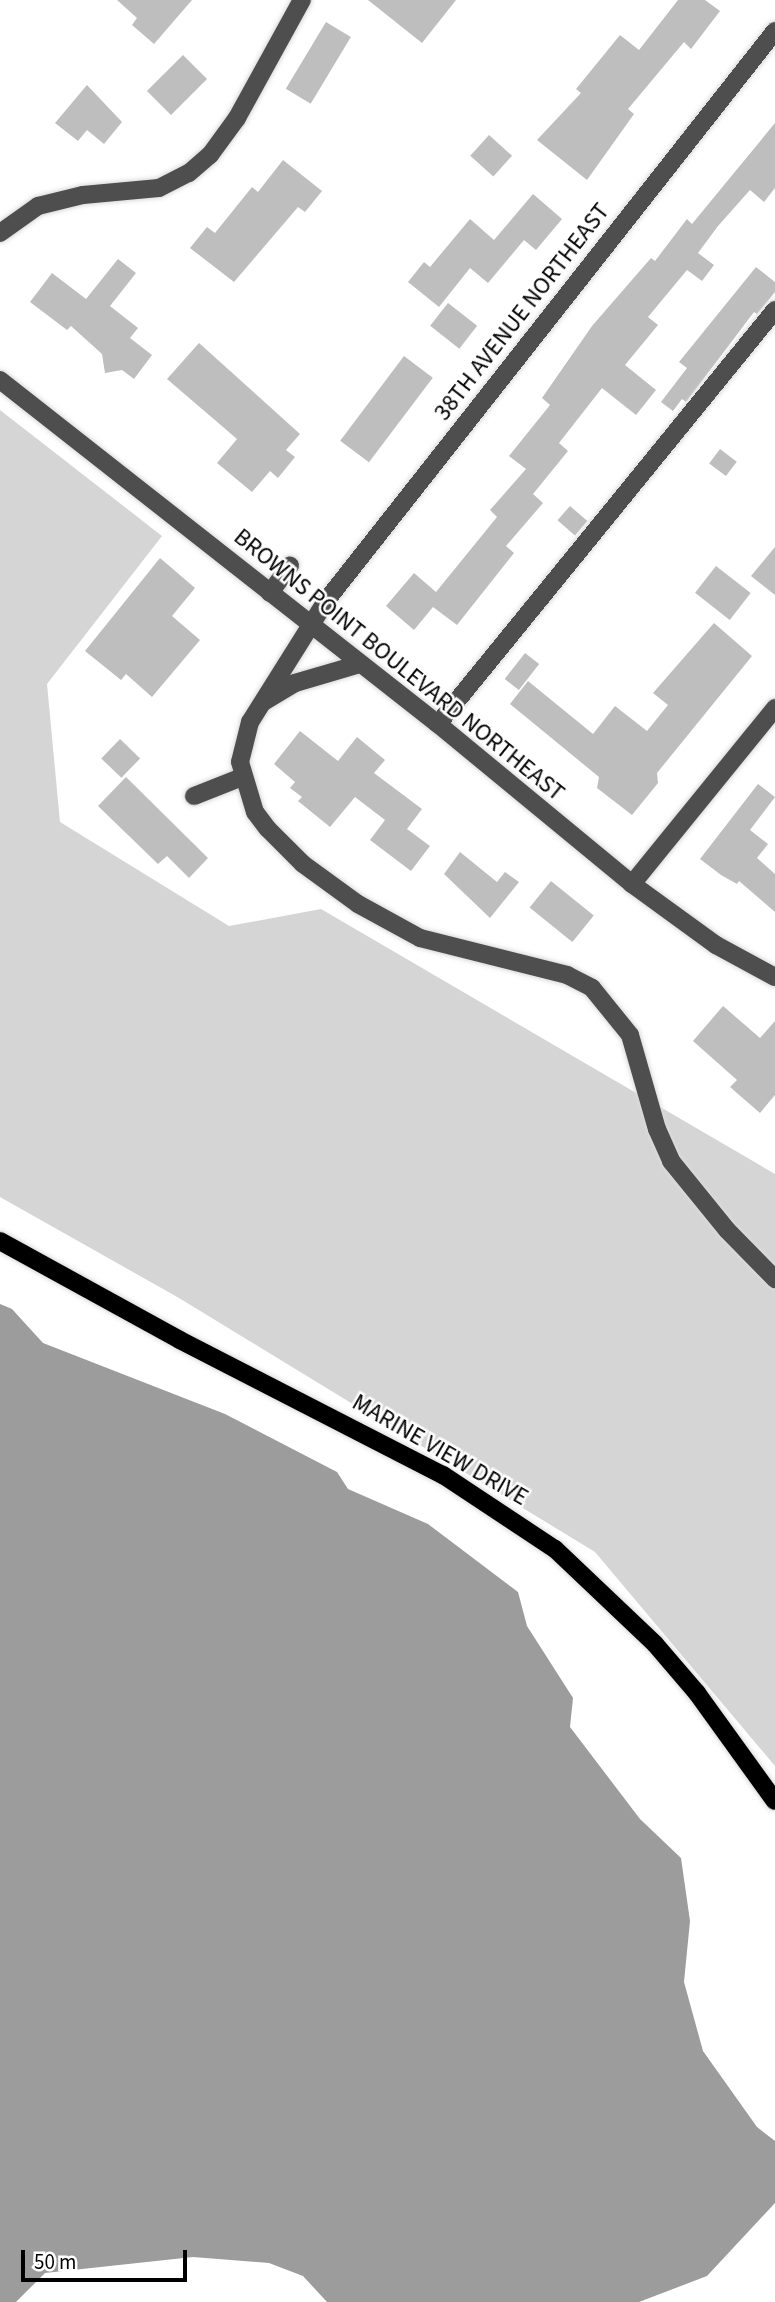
<!DOCTYPE html>
<html>
<head>
<meta charset="utf-8">
<style>
	body { margin:0 }
	#map { position:relative; width:775px; height:2302px; overflow:hidden; background:#fff; font-family:"Source Sans 3",sans-serif }
	div>[style] { position:absolute }
	.green>* { inset:0; background:#d5d5d5 }
	.water>* { inset:0; background:#9c9c9c }
	.building>* { inset:0; background:#bebebe; transform-origin:0 0 }
	.roads { filter:drop-shadow(0 0 2px #dbdbdb) drop-shadow(0 0 2px #dbdbdb) }
	.minor>* { height:18px; margin:-9px; padding:0 9px; transform-origin:9px; border-radius:9px; background:#4e4e4e }
	.major>* { height:18px; margin:-9px; padding:0 9px; transform-origin:9px; border-radius:9px; background:#000 }
	span { translate:-50% -50%; white-space:nowrap; text-align:center; line-height:1.15; -webkit-text-stroke:5px #fff; paint-order:stroke }
	.street-label { font-size:24px; color:#000 }
	.scale { position:absolute; left:21px; top:2250px; width:166px; height:32px; box-sizing:border-box; border:4px solid #000; border-top:0; padding-left:9px; font-size:21px; line-height:24px; white-space:nowrap; color:#000; -webkit-text-stroke:5px #fff; paint-order:stroke }
</style>
</head>
<body>
<div id="map">
	<div class="green">
		<div style="clip-path:polygon(0 410px,162px 536px,47px 684px,60px 822px,229px 926px,321px 909px,775px 1174px,775px 1766px,595px 1552px,179px 1298px,0 1197px)"></div>
	</div>
	<div class="water">
		<div style="clip-path:polygon(0 1304px,12px 1309px,43px 1343px,225px 1414px,337px 1472px,348px 1489px,428px 1524px,518px 1592px,527px 1626px,573px 1698px,570px 1727px,640px 1819px,681px 1858px,690px 1921px,684px 1982px,703px 2051px,757px 2127px,775px 2141px,775px 2203px,707px 2276px,639px 2302px,327px 2302px,303px 2276px,269px 2263px,193px 2257px,45px 2273px,16px 2302px,0 2302px)"></div>
	</div>
	<div class="building">
		<div style="clip-path:polygon(117px 0,192px 0,154px 44px,132px 25px,137px 18px)"></div>
		<div style="clip-path:polygon(368px 0,456px 0,422px 43px)"></div>
		<div style="clip-path:polygon(678px 0,705px 0,720px 11px,691px 49px,684px 42px,628px 109px,634px 114px,587px 180px,537px 140px,581px 93px,576px 89px,620px 35px,639px 50px)"></div>
		<div style="left:326px;top:22px;width:29px;height:78px;rotate:31deg"></div>
		<div style="left:183px;top:55px;width:34px;height:51px;rotate:45deg"></div>
		<div style="clip-path:polygon(87px 85px,122px 122px,104px 144px,87px 130px,78px 141px,55px 123px)"></div>
		<div style="clip-path:polygon(775px 123px,775px 188px,764px 202px,750px 190px,718px 226px,698px 253px,714px 265px,702px 281px,687px 270px,648px 317px,658px 325px,625px 365px,656px 390px,636px 415px,602px 388px,559px 443px,568px 451px,533px 494px,543px 503px,506px 546px,514px 553px,457px 625px,433px 607px,414px 630px,386px 606px,414px 573px,436px 592px,497px 517px,490px 510px,526px 469px,509px 456px,550px 405px,542px 398px,592px 326px,651px 258px,655px 261px,687px 219px,692px 224px)"></div>
		<div style="left:489px;top:135px;width:31px;height:28px;rotate:42deg"></div>
		<div style="clip-path:polygon(283px 160px,322px 191px,305px 212px,298px 207px,234px 282px,190px 248px,207px 227px,215px 233px,252px 187px,258px 192px)"></div>
		<div style="clip-path:polygon(533px 194px,562px 219px,536px 250px,524px 240px,488px 283px,470px 268px,439px 307px,408px 282px,424px 262px,430px 267px,470px 219px,494px 240px)"></div>
		<div style="clip-path:polygon(118px 259px,136px 273px,110px 306px,138px 328px,130px 338px,152px 355px,134px 379px,122px 370px,105px 373px,102px 354px,71px 326px,67px 330px,30px 302px,52px 273px,86px 299px)"></div>
		<div style="clip-path:polygon(756px 267px,775px 282px,775px 292px,757px 314px,754px 312px,686px 402px,682px 399px,673px 411px,661px 402px,687px 368px,679px 362px)"></div>
		<div style="left:448px;top:303px;width:37px;height:29px;rotate:38deg"></div>
		<div style="clip-path:polygon(199px 343px,300px 434px,286px 450px,295px 457px,278px 478px,270px 471px,252px 492px,217px 463px,237px 439px,167px 379px)"></div>
		<div style="left:404px;top:356px;width:36px;height:106px;rotate:37deg"></div>
		<div style="left:720px;top:449px;width:21px;height:18px;rotate:37deg"></div>
		<div style="left:570px;top:506px;width:23px;height:19px;rotate:41deg"></div>
		<div style="clip-path:polygon(775px 547px,775px 595px,751px 576px)"></div>
		<div style="clip-path:polygon(160px 558px,195px 588px,172px 616px,200px 640px,152px 697px,126px 674px,121px 680px,85px 651px)"></div>
		<div style="left:716px;top:566px;width:44px;height:34px;rotate:38deg"></div>
		<div style="clip-path:polygon(714px 623px,752px 656px,657px 773px,658px 783px,632px 815px,597px 788px,599px 777px,510px 704px,528px 681px,593px 734px,615px 706px,647px 731px,668px 705px,653px 693px)"></div>
		<div style="left:525px;top:653px;width:18px;height:33px;rotate:38deg"></div>
		<div style="clip-path:polygon(300px 731px,338px 761px,357px 737px,385px 760px,374px 773px,422px 809px,407px 829px,430px 846px,411px 871px,370px 840px,385px 820px,355px 797px,330px 827px,298px 801px,302px 797px,290px 788px,295px 782px,274px 764px)"></div>
		<div style="left:120px;top:739px;width:28px;height:27px;rotate:44deg"></div>
		<div style="clip-path:polygon(126px 777px,208px 858px,189px 878px,167px 856px,158px 864px,98px 806px)"></div>
		<div style="clip-path:polygon(758px 784px,775px 797px,750px 830px,768px 844px,757px 858px,775px 874px,775px 912px,739px 881px,737px 884px,721px 875px,700px 859px)"></div>
		<div style="clip-path:polygon(460px 852px,497px 882px,505px 872px,519px 882px,490px 918px,444px 874px)"></div>
		<div style="left:551px;top:881px;width:55px;height:34px;rotate:39deg"></div>
		<div style="clip-path:polygon(723px 1006px,760px 1038px,775px 1021px,775px 1095px,760px 1113px,730px 1087px,737px 1080px,693px 1041px)"></div>
	</div>
	<div class="roads">
		<div class="minor">
			<div style="left:775px;top:31px;width:726px;rotate:128.23deg"></div>
			<div style="left:326px;top:601px;width:143px;rotate:122.1deg"></div>
			<div style="left:250px;top:722px;width:41px;rotate:104deg"></div>
			<div style="left:240px;top:762px;width:52px;rotate:73.3deg"></div>
			<div style="left:255px;top:812px;width:21px;rotate:53deg"></div>
			<div style="left:268px;top:829px;width:49px;rotate:45deg"></div>
			<div style="left:303px;top:864px;width:68px;rotate:36deg"></div>
			<div style="left:358px;top:904px;width:71px;rotate:28.7deg"></div>
			<div style="left:420px;top:938px;width:152px;rotate:14.1deg"></div>
			<div style="left:567px;top:975px;width:28px;rotate:27deg"></div>
			<div style="left:592px;top:988px;width:60px;rotate:51deg"></div>
			<div style="left:630px;top:1035px;width:98px;rotate:74deg"></div>
			<div style="left:657px;top:1129px;width:35px;rotate:66deg"></div>
			<div style="left:671px;top:1161px;width:89px;rotate:50.9deg"></div>
			<div style="left:727px;top:1230px;width:69px;rotate:45.6deg"></div>
			<div style="left:0;top:233px;width:47px;rotate:-35.4deg"></div>
			<div style="left:38px;top:206px;width:46px;rotate:-13.7deg"></div>
			<div style="left:83px;top:195px;width:76px;rotate:-5.3deg"></div>
			<div style="left:159px;top:188px;width:34px;rotate:-27deg"></div>
			<div style="left:189px;top:173px;width:28px;rotate:-41deg"></div>
			<div style="left:210px;top:155px;width:46px;rotate:-53.9deg"></div>
			<div style="left:237px;top:118px;width:135px;rotate:-61.2deg"></div>
			<div style="left:0;top:380px;width:557px;rotate:38.15deg"></div>
			<div style="left:438px;top:724px;width:251px;rotate:39.5deg"></div>
			<div style="left:632px;top:884px;width:104px;rotate:36deg"></div>
			<div style="left:716px;top:945px;width:67px;rotate:28.5deg"></div>
			<div style="left:270px;top:593px;width:34px;rotate:-54deg"></div>
			<div style="left:265px;top:701px;width:35px;rotate:-31deg"></div>
			<div style="left:295px;top:683px;width:68px;rotate:-16.3deg"></div>
			<div style="left:438px;top:724px;width:534px;rotate:-50.85deg"></div>
			<div style="left:194px;top:796px;width:52px;rotate:-21.6deg"></div>
			<div style="left:632px;top:884px;width:227px;rotate:-50.9deg"></div>
		</div>
		<div class="major">
			<div style="left:0;top:1241px;width:205px;rotate:28.8deg"></div>
			<div style="left:180px;top:1340px;width:296px;rotate:27.2deg"></div>
			<div style="left:443px;top:1475px;width:134px;rotate:33.5deg"></div>
			<div style="left:555px;top:1549px;width:138px;rotate:43.5deg"></div>
			<div style="left:655px;top:1644px;width:65px;rotate:49.4deg"></div>
			<div style="left:697px;top:1693px;width:133px;rotate:54.2deg"></div>
		</div>
	</div>
	<div class="street-label">
		<span style="left:522px;top:312px;rotate:-52deg">38TH AVENUE NORTHEAST</span>
		<span style="left:399px;top:665px;rotate:39deg">BROWNS POINT BOULEVARD NORTHEAST</span>
		<span style="left:440px;top:1450px;rotate:30deg">MARINE VIEW DRIVE</span>
	</div>
	<div class="scale">50 m</div>
</div>
</body>
</html>
